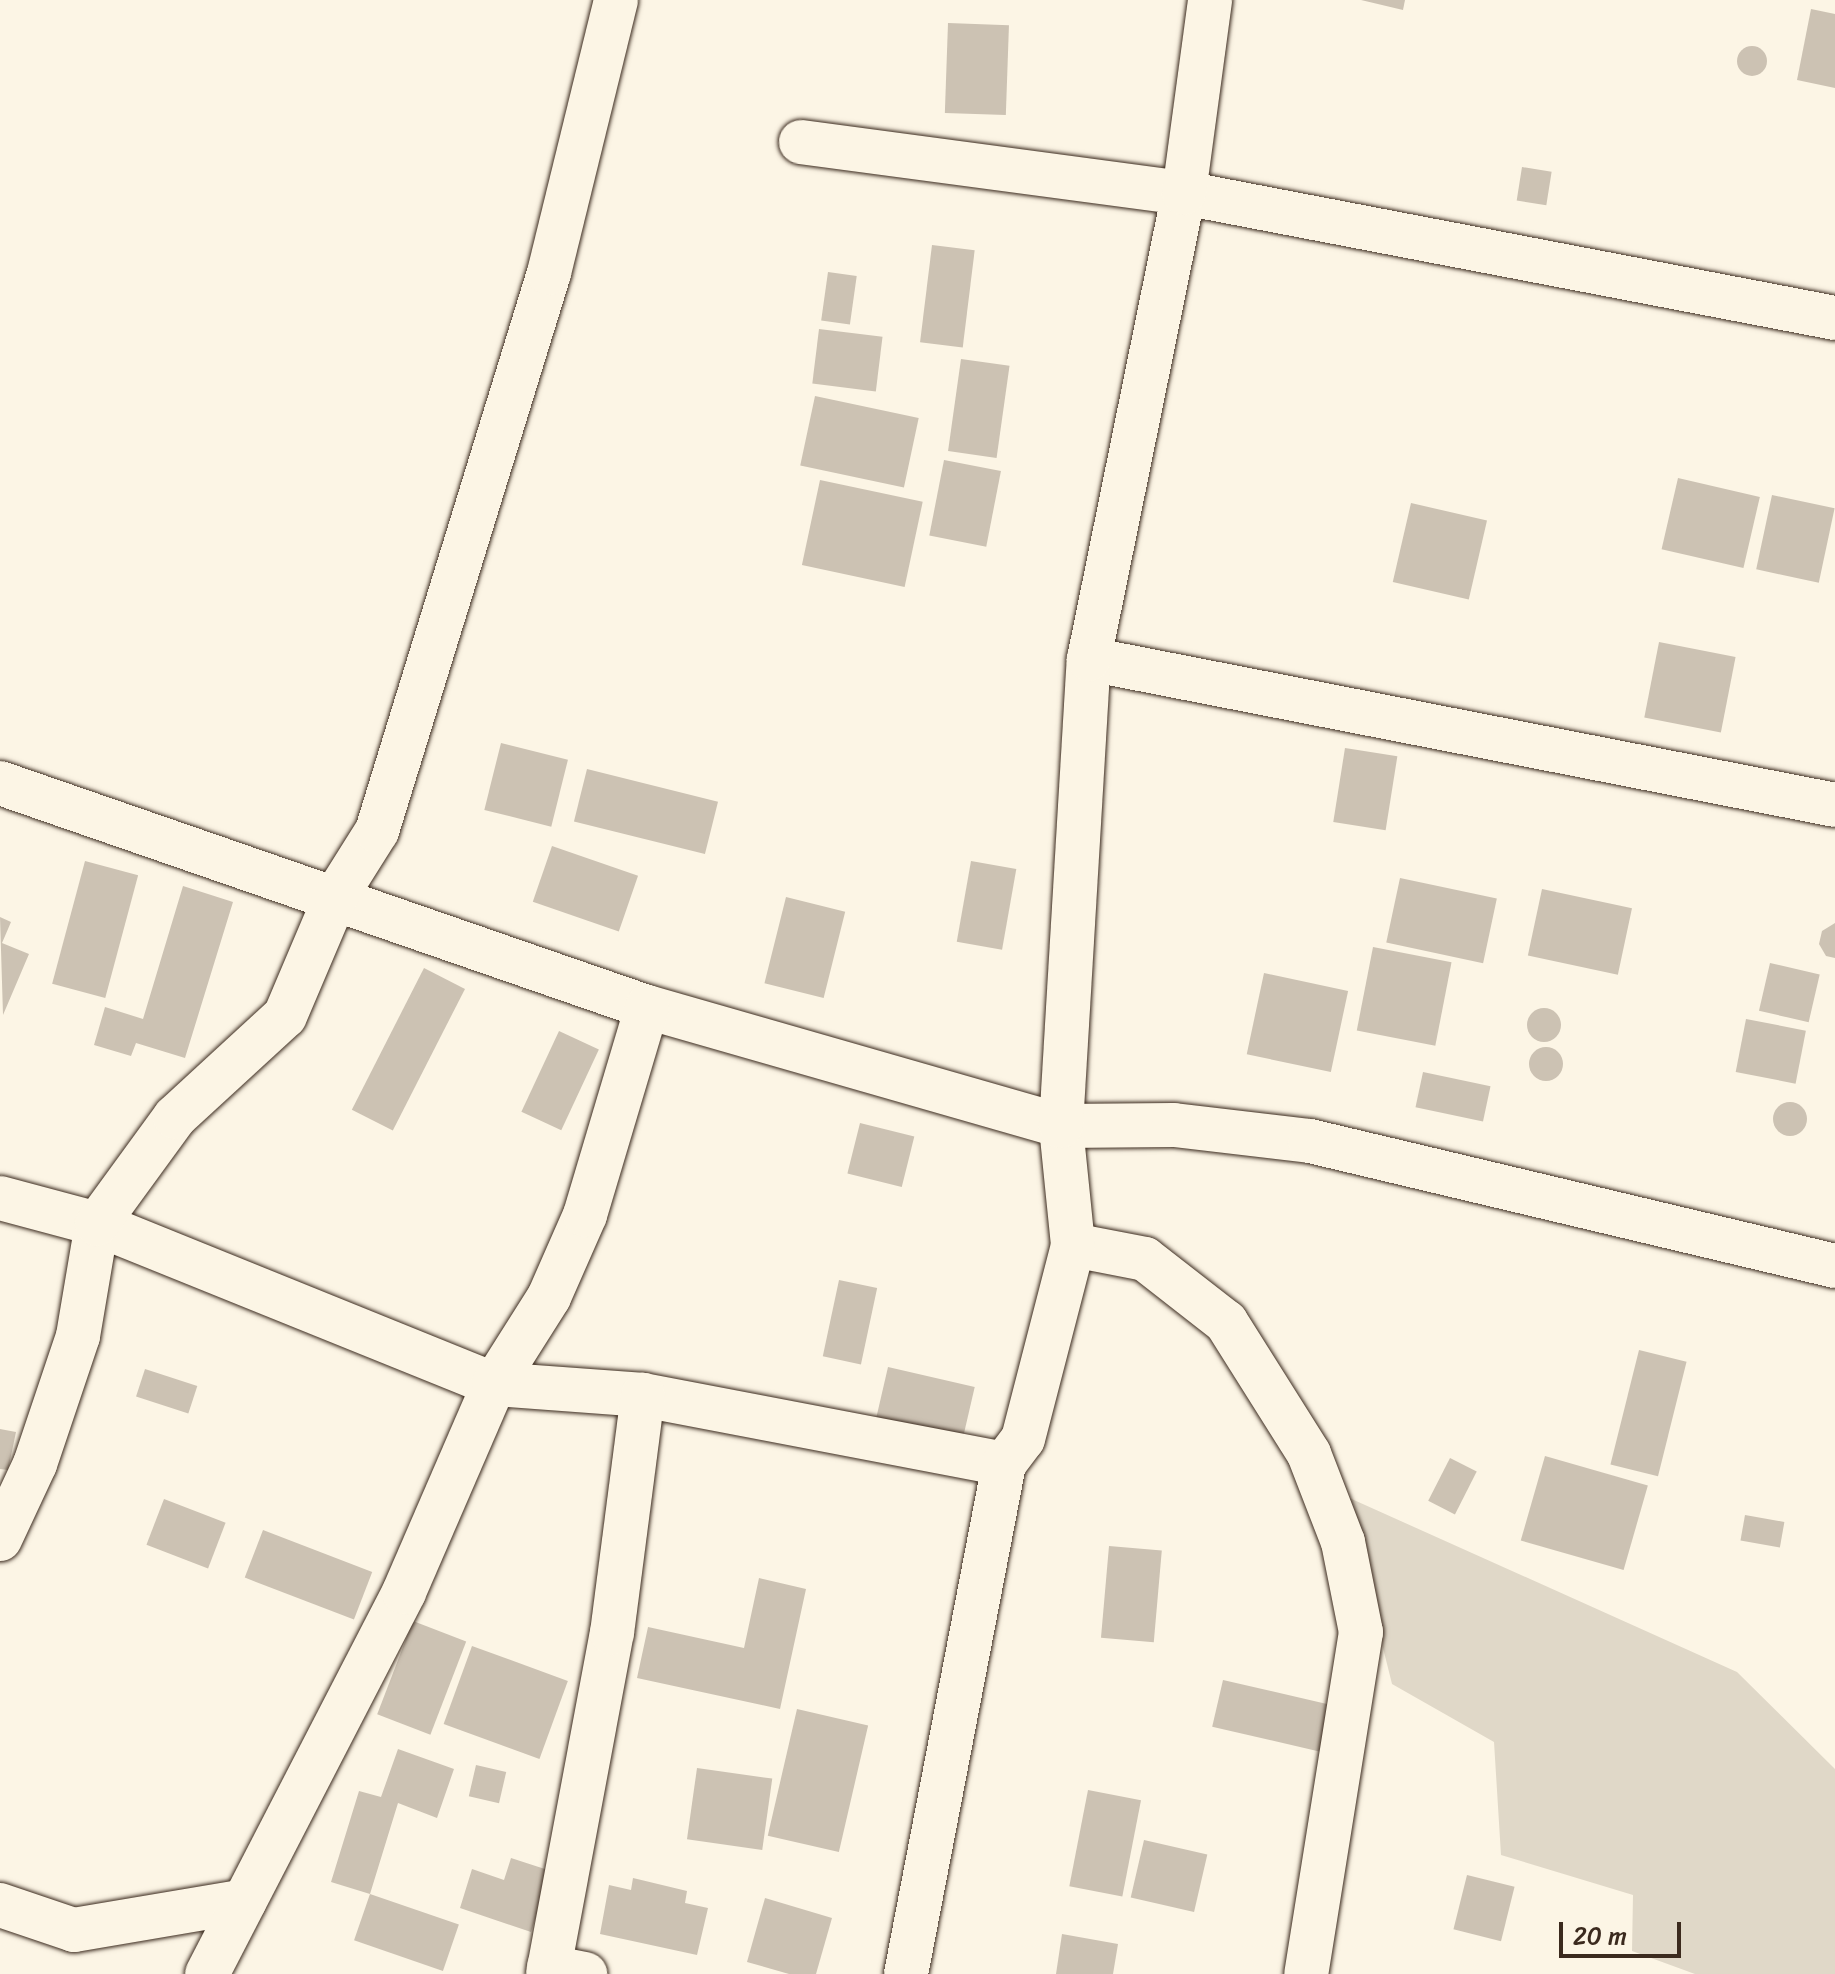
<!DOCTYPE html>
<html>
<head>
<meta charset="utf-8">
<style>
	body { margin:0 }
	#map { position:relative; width:1835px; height:1974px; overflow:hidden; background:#fcf5e5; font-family:Sriracha,sans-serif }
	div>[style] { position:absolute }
	.green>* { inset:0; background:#e0d8c8 }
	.building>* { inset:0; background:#ccc2b3; transform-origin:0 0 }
	.round { border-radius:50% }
	.roads { filter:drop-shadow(0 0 2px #3b2a1e) drop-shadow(0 0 2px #3b2a1e) }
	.minor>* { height:44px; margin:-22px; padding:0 22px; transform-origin:22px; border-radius:22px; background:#fcf5e5 }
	span { translate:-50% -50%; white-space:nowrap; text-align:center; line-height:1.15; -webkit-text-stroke:6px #fcf5e5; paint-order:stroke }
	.scale { position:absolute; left:1559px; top:1922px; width:122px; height:36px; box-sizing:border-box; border:4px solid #3b2a1e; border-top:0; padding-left:10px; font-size:24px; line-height:28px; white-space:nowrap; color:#3b2a1e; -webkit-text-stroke:6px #fcf5e5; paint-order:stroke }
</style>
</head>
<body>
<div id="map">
	<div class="green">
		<div style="clip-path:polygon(1345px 1496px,1737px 1672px,1835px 1769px,1835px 1974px,1695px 1974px,1632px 1951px,1633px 1895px,1501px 1855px,1494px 1742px,1392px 1684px)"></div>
	</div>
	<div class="building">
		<div style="clip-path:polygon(1361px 0,1405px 0,1403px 10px)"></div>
		<div style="clip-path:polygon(1811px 9px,1835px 14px,1835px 88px,1797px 80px)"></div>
		<div style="left:948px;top:23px;width:61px;height:90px;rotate:2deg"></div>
		<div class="round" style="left:1737px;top:46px;width:30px;height:30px"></div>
		<div style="left:1522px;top:167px;width:30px;height:34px;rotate:9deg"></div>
		<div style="left:932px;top:245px;width:43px;height:98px;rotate:7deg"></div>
		<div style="left:828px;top:272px;width:29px;height:49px;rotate:8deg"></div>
		<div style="left:819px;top:329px;width:64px;height:55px;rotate:7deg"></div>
		<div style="left:961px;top:359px;width:49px;height:93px;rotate:8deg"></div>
		<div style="left:815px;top:396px;width:106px;height:71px;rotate:12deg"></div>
		<div style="left:944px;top:460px;width:58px;height:77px;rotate:11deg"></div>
		<div style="left:1678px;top:478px;width:84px;height:73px;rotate:13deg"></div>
		<div style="left:820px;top:480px;width:105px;height:87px;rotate:12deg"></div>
		<div style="left:1772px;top:495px;width:64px;height:76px;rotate:12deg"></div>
		<div style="left:1411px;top:503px;width:78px;height:81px;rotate:13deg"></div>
		<div style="left:1659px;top:642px;width:78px;height:77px;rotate:11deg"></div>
		<div style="left:501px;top:743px;width:69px;height:69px;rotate:14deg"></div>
		<div style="left:1345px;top:748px;width:53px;height:75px;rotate:9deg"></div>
		<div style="left:587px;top:769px;width:135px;height:54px;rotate:14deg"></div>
		<div style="left:552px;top:846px;width:91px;height:59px;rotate:19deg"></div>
		<div style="left:85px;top:861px;width:55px;height:127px;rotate:15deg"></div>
		<div style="left:971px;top:861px;width:46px;height:82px;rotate:10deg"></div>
		<div style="left:1400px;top:878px;width:99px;height:66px;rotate:12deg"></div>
		<div style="clip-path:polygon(183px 886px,233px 902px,185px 1058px,136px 1043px,131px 1056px,94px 1045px,105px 1007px,143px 1019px)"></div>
		<div style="left:1542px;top:889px;width:92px;height:68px;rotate:12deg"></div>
		<div style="left:786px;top:897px;width:61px;height:89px;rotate:14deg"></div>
		<div style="clip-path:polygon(0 917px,11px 922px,2px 943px,29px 954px,3px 1015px)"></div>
		<div style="clip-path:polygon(1835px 923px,1835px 958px,1826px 956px,1819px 944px,1822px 931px)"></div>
		<div style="left:1373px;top:947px;width:80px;height:85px;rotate:11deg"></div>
		<div style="left:1770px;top:963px;width:51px;height:49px;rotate:13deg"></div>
		<div style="left:424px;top:968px;width:46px;height:159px;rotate:27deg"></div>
		<div style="left:1264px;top:973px;width:86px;height:83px;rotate:12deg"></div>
		<div class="round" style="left:1527px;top:1008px;width:34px;height:34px"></div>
		<div style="left:1746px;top:1019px;width:61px;height:54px;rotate:11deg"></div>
		<div style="left:559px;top:1031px;width:44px;height:89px;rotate:25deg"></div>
		<div class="round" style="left:1529px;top:1047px;width:34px;height:34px"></div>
		<div style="left:1423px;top:1072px;width:69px;height:36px;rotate:12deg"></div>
		<div class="round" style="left:1773px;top:1102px;width:34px;height:34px"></div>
		<div style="left:860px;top:1123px;width:56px;height:52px;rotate:14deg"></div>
		<div style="left:839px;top:1280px;width:39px;height:78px;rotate:12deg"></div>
		<div style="left:1639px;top:1350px;width:49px;height:118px;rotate:14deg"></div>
		<div style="left:888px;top:1367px;width:89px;height:55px;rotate:13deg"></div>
		<div style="left:145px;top:1369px;width:55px;height:29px;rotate:18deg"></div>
		<div style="clip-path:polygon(0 1429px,16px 1432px,8px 1470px,0 1469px)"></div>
		<div style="left:1545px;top:1456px;width:107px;height:88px;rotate:16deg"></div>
		<div style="left:1450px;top:1458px;width:30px;height:48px;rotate:27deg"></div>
		<div style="left:164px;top:1499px;width:66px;height:49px;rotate:21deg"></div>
		<div style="left:1745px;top:1515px;width:40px;height:26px;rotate:10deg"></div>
		<div style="left:263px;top:1530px;width:117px;height:51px;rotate:21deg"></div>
		<div style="left:1109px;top:1546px;width:53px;height:92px;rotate:5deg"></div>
		<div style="clip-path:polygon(759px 1578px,806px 1589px,780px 1709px,637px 1678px,648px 1627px,744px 1648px)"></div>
		<div style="left:413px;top:1621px;width:57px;height:100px;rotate:21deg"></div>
		<div style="left:472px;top:1646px;width:102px;height:83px;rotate:20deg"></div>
		<div style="left:1223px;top:1680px;width:111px;height:48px;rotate:13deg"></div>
		<div style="left:797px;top:1709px;width:73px;height:130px;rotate:13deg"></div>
		<div style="clip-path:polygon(398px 1749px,454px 1769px,437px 1818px,398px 1803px,370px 1894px,331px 1882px,359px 1791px,381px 1797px)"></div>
		<div style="left:476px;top:1765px;width:31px;height:32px;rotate:13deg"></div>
		<div style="left:697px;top:1768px;width:76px;height:72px;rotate:8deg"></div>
		<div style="left:1088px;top:1790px;width:54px;height:98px;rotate:11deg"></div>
		<div style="left:1144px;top:1840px;width:65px;height:59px;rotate:13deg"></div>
		<div style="clip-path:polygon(511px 1858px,551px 1871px,531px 1932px,460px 1908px,472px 1869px,504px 1880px)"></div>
		<div style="left:1467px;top:1875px;width:49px;height:56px;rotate:14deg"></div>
		<div style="clip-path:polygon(633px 1878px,687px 1891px,685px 1903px,708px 1908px,697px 1955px,600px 1934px,609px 1885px,631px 1890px)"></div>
		<div style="left:370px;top:1894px;width:94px;height:49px;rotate:19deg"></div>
		<div style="clip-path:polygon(765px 1898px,832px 1918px,816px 1974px,789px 1974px,747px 1962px)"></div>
		<div style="clip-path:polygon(1062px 1934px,1118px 1944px,1113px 1974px,1056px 1974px)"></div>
	</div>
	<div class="roads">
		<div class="minor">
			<div style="left:801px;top:142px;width:386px;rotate:7.6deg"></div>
			<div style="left:1184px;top:193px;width:663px;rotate:10.87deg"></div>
			<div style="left:1089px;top:659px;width:760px;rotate:11.07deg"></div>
			<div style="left:0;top:783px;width:685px;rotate:19.1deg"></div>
			<div style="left:647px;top:1007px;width:431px;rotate:16deg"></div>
			<div style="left:1061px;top:1126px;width:113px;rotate:-0.5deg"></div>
			<div style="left:1174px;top:1125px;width:137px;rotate:6.7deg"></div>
			<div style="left:1310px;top:1141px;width:540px;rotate:13.39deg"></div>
			<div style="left:0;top:1198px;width:100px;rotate:15deg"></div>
			<div style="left:97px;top:1224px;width:428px;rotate:22deg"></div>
			<div style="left:494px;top:1384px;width:149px;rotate:4.2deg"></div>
			<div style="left:643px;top:1395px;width:368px;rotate:10.8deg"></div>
			<div style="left:1073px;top:1245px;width:73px;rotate:11deg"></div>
			<div style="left:1145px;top:1259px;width:103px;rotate:37.9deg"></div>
			<div style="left:1226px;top:1322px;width:156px;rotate:57.8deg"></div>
			<div style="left:1309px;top:1454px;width:94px;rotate:68.9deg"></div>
			<div style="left:1343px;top:1542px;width:92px;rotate:78.7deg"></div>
			<div style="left:1361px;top:1632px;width:346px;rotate:99.1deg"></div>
			<div style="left:0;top:1539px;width:83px;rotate:-65deg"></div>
			<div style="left:35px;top:1464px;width:135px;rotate:-71.4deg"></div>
			<div style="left:78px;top:1336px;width:114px;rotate:-80.4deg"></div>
			<div style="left:97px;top:1224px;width:132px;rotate:-53.9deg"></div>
			<div style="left:175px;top:1117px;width:149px;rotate:-42.6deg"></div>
			<div style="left:285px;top:1016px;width:130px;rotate:-67deg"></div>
			<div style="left:336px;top:896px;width:77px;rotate:-57.8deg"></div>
			<div style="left:377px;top:831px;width:584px;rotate:-72.87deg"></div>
			<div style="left:549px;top:273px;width:281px;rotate:-76.2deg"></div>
			<div style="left:0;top:1905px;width:78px;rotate:18.7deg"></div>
			<div style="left:74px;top:1930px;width:173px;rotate:-9.6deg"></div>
			<div style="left:549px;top:1967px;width:37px;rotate:11deg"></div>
			<div style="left:207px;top:1974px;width:430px;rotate:-62.7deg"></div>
			<div style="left:404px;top:1592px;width:227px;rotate:-66.6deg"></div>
			<div style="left:494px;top:1384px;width:103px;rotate:-57.7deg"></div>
			<div style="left:549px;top:1297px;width:90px;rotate:-66.3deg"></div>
			<div style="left:585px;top:1215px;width:217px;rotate:-73.4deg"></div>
			<div style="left:548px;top:1974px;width:347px;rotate:-79.4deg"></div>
			<div style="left:612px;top:1633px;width:240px;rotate:-82.6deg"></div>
			<div style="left:906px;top:1974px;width:519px;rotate:-79.12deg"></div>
			<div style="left:1004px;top:1464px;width:31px;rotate:-53deg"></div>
			<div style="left:1023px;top:1439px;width:200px;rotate:-75.5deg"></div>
			<div style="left:1073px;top:1245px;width:120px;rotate:-95.8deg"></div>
			<div style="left:1061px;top:1126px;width:468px;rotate:-86.6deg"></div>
			<div style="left:1089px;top:659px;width:476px;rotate:-78.5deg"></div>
			<div style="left:1184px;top:193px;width:195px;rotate:-82.3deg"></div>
		</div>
	</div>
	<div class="scale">20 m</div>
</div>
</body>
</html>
